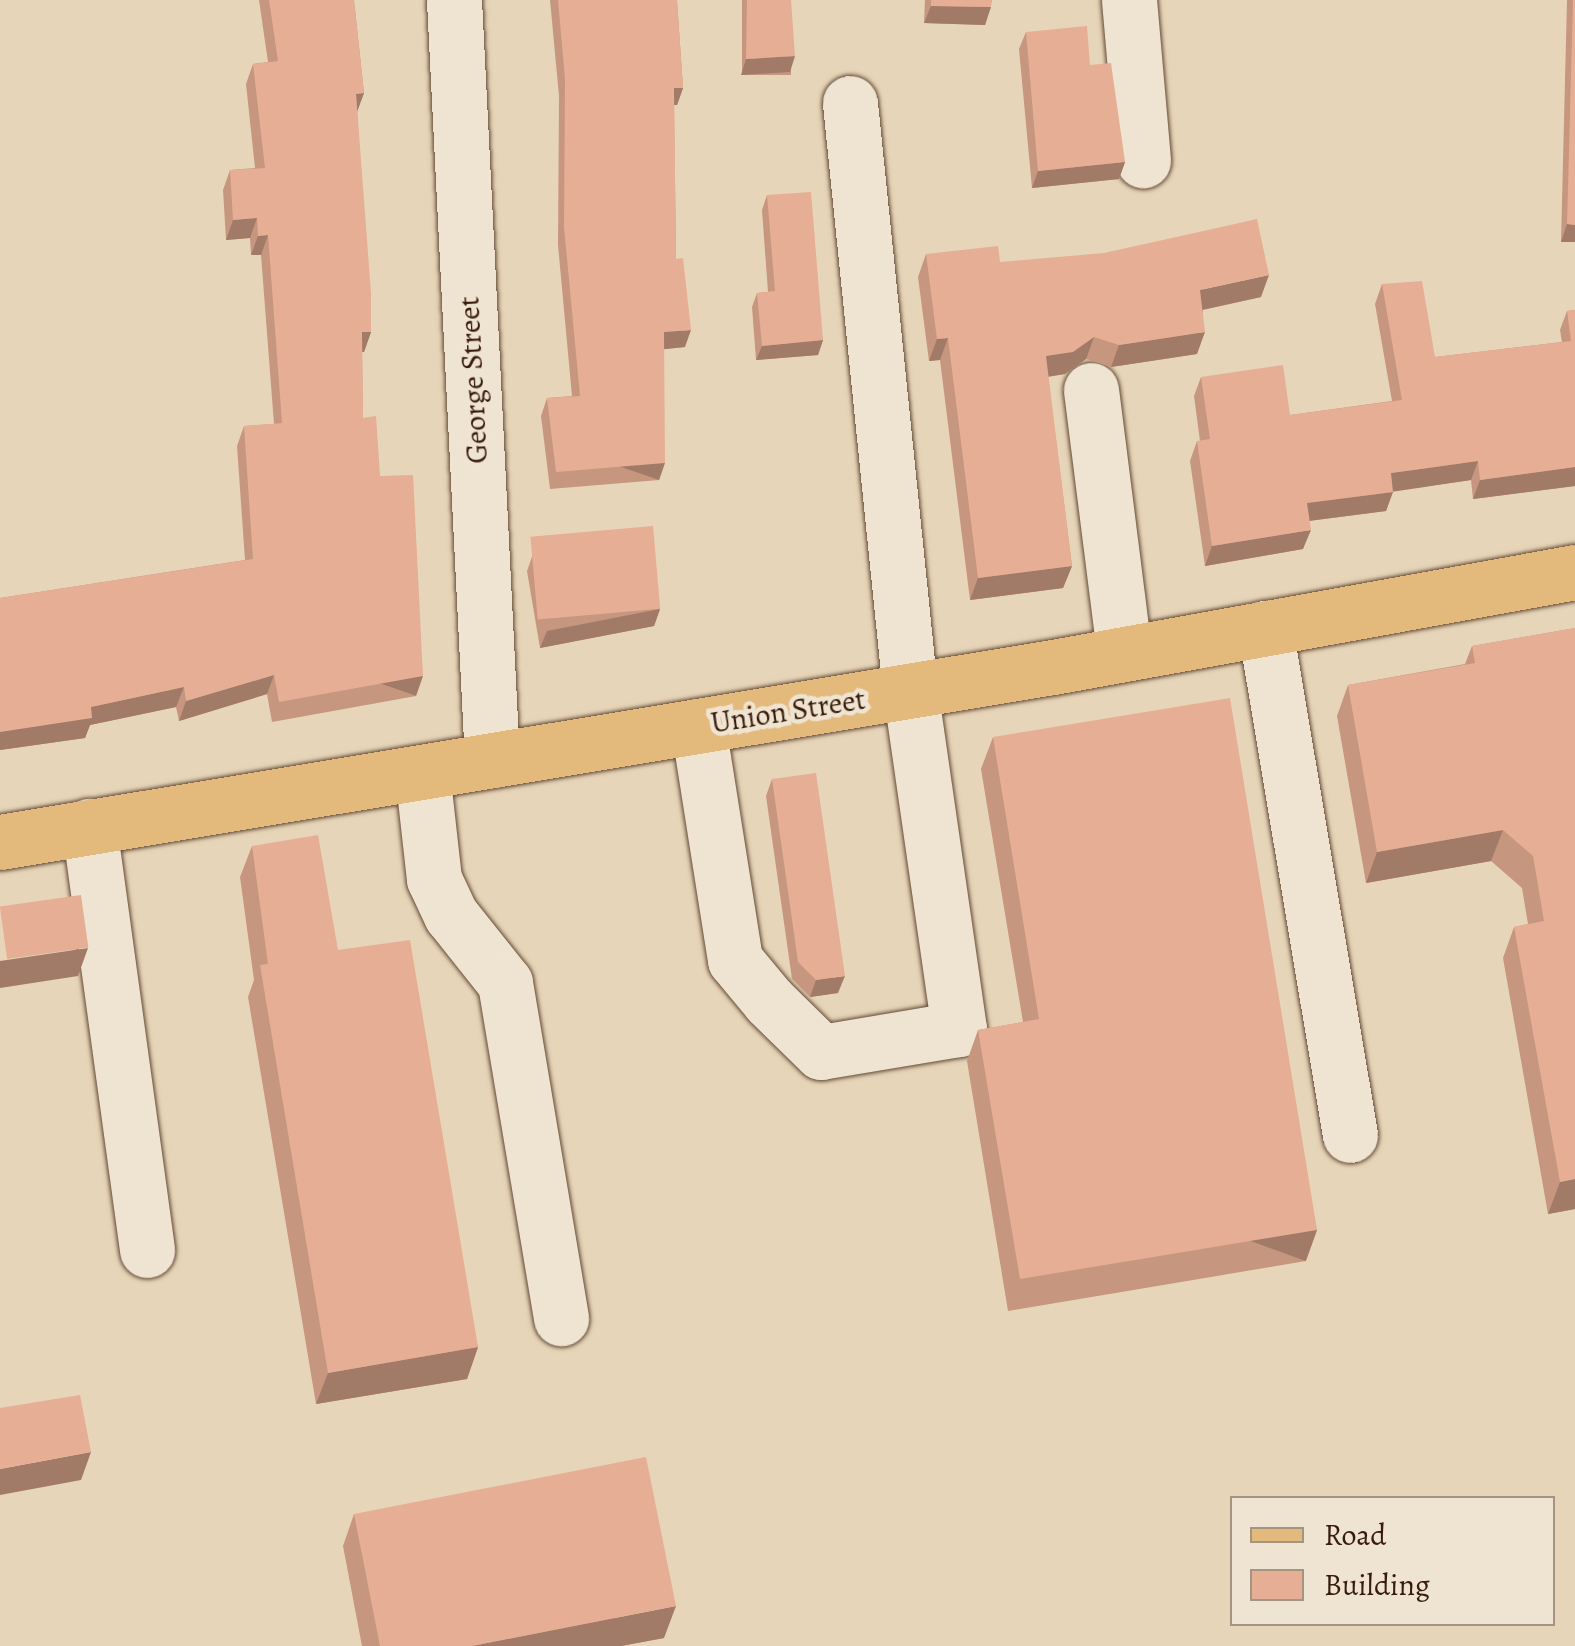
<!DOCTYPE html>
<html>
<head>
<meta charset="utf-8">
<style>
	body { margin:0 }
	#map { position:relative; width:1575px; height:1646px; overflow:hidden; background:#e7d5b9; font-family:Alegreya,serif }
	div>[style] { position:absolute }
	.roads { filter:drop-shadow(0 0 2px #644a35) drop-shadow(0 0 2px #644a35) }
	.minor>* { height:55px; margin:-27.5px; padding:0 27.5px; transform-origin:27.5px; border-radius:27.5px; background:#efe4d2 }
	.major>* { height:55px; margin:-27.5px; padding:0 27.5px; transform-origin:27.5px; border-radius:27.5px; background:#e4ba7c }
	.wall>* { inset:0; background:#c6967f; transform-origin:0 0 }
	.shaded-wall>* { inset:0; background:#a17a68; transform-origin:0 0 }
	.building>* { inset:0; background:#e6ae94; transform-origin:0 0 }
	span { translate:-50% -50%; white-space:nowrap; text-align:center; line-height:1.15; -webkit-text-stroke:9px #efe4d2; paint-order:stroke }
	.street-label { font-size:30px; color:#381b09 }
	.legend { position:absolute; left:1230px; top:1496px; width:325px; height:130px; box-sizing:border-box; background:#efe4d2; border:2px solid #a69482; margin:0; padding:12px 18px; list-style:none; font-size:30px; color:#381b09 }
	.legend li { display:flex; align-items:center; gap:20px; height:50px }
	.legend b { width:50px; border:2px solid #a69482 }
</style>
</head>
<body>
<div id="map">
	<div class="roads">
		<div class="minor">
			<div style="left:454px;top:0;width:761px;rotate:87.14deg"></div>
			<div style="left:1129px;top:0;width:161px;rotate:85deg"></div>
			<div style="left:1091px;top:390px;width:265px;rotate:82.8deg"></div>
			<div style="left:1265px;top:628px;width:514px;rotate:80.48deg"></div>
			<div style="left:698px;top:726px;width:237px;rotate:81deg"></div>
			<div style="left:735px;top:960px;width:53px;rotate:50.3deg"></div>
			<div style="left:769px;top:1001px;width:73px;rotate:44.4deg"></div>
			<div style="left:821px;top:1052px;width:140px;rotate:-9.5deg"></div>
			<div style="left:959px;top:1029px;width:342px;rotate:-98.2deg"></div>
			<div style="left:910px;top:691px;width:591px;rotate:-95.83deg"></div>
			<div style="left:422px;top:772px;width:108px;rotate:83.6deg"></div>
			<div style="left:434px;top:879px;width:40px;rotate:65deg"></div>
			<div style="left:451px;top:915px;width:87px;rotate:51.5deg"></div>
			<div style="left:505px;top:983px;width:340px;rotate:80.5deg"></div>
			<div style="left:89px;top:826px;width:428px;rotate:82.2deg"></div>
		</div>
		<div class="major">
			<div style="left:0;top:842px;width:1067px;rotate:-9.44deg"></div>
			<div style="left:1053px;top:667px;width:531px;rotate:-10.31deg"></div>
		</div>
	</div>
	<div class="wall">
		<div style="clip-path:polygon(259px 0,354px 0,364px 93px,357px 111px,371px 332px,364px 352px,362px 352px,363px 418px,380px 476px,416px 696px,272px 722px,267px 694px,179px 721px,176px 707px,90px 725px,85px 738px,0 750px,0 598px,245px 560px,237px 446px,244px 426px,274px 424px,261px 255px,251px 255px,250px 238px,226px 240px,223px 190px,230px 170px,255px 168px,246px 84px,253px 64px,268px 62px)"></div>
		<div style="clip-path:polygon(550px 0,677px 0,683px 88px,677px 105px,674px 105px,676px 259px,685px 347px,664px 349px,659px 480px,550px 489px,541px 416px,547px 398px,572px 396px,558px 245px,559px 96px)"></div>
		<div style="left:742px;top:0;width:49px;height:75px"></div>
		<div style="clip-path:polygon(925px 0,992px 0,985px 25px,924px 23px)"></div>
		<div style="clip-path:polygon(1567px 0,1575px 0,1575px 242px,1561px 242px)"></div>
		<div style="clip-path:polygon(1026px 32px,1090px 65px,1125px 162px,1119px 179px,1032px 188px,1019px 49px)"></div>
		<div style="clip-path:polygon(767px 195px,823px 340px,818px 355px,756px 360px,752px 307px,757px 293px,768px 292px,762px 210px)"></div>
		<div style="clip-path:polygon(926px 254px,1000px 262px,1261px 297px,1203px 310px,1197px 354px,1111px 367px,1086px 359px,1065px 374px,1048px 377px,1072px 566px,1063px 588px,970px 600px,940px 360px,929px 361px,918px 277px)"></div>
		<div style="clip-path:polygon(1382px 284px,1435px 357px,1562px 342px,1560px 330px,1567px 311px,1575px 310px,1575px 486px,1473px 499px,1471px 480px,1393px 491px,1386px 511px,1309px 521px,1303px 549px,1205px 566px,1190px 461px,1197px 441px,1200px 441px,1194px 396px,1201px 377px,1290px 415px,1392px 401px,1375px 304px)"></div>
		<div style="clip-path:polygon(533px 554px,660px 609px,654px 626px,540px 648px,527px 571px)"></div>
		<div style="clip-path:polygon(1575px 628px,1575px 1209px,1548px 1214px,1503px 958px,1514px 927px,1528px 924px,1522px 888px,1491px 861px,1366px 883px,1337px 716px,1348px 685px,1465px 664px,1472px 646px)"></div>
		<div style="clip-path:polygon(993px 737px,1317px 1230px,1306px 1261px,1008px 1311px,967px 1061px,978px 1030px,1023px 1022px,981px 769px)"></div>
		<div style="clip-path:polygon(772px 779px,838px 993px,810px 997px,792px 979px,766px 796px)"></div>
		<div style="clip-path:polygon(252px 846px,338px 950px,478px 1347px,467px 1379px,316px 1404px,248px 997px,254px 980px,240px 877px)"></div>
		<div style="clip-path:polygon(354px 1514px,664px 1638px,621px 1646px,362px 1646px,343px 1546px)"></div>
	</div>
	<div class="shaded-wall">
		<div style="clip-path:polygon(931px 6px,991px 7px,985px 25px,924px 23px)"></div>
		<div style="clip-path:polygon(795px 56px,790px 72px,741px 75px,746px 59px)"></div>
		<div style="clip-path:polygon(674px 88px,683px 88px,677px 105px,668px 105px)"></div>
		<div style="clip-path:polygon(364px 93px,357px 112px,356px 94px)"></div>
		<div style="clip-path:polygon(1125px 162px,1119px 179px,1032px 188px,1038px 171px)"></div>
		<div style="clip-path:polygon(257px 218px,250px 238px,226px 240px,233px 220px)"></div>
		<div style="clip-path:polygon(1567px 224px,1575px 225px,1575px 242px,1561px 242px)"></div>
		<div style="clip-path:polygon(268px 235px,261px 255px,251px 255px,258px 236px)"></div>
		<div style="clip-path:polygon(1269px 275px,1261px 297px,1192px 312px,1200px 290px)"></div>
		<div style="clip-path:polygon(691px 330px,685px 347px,657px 350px,664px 332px)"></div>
		<div style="clip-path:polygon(362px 332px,371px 332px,364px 352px,355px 352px)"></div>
		<div style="clip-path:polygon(1205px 332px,1197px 354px,1111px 367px,1119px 345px)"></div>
		<div style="clip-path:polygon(1094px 337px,1086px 359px,1065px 374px,1038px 378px,1046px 356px)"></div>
		<div style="clip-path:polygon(948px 338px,940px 360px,929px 361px,937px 339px)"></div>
		<div style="clip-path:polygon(823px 340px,818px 355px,756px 360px,762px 346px)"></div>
		<div style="clip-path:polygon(1478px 461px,1471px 480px,1384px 493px,1391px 473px)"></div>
		<div style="left:665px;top:463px;width:18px;height:109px;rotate:109deg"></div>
		<div style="clip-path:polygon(1575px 467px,1575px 486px,1473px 499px,1480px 480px)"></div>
		<div style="clip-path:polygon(1393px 492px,1386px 511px,1300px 522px,1307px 503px)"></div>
		<div style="clip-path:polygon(1311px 530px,1303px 549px,1205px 566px,1212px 546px)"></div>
		<div style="clip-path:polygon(1072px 566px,1063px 588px,970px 600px,978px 578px)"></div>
		<div style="clip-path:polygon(660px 609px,654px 626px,540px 648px,547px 631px)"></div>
		<div style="clip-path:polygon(274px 675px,267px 694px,179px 721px,186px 701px)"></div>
		<div style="left:423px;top:676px;width:21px;height:146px;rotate:109deg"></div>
		<div style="clip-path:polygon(184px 687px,176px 707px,90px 725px,85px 738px,0 750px,0 732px,91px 707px)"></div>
		<div style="clip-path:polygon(1503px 830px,1491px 861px,1366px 883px,1377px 852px)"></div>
		<div style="clip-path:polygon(88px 948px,78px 976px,0 988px,0 961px)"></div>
		<div style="clip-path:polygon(845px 976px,838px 993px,810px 997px,816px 980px)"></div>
		<div style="clip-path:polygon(1575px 1179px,1575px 1209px,1548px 1214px,1560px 1182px)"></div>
		<div style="left:1317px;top:1230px;width:33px;height:301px;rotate:110deg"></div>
		<div style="clip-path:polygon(478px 1347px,467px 1379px,316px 1404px,328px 1373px)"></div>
		<div style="clip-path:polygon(91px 1452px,81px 1480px,0 1495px,0 1469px)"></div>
		<div style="clip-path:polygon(676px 1606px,664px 1638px,621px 1646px,472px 1646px)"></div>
	</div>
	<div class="building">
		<div style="clip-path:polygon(269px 0,354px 0,364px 93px,356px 94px,371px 293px,371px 332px,362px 332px,363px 418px,376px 416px,380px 476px,413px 475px,423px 676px,279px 702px,274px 675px,186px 701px,184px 687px,91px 707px,92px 718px,0 732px,0 598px,253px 559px,244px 426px,282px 423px,268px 235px,258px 236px,257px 218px,233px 220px,230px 170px,265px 168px,253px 64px,278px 61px)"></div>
		<div style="clip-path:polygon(558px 0,677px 0,683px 88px,674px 88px,676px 259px,683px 258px,691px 330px,664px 332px,665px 463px,556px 472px,547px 398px,580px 396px,564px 227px,565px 79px)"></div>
		<div style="clip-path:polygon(747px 0,791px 0,795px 56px,746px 59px)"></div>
		<div style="clip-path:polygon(931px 0,992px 0,991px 7px,931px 6px)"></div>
		<div style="clip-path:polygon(1573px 0,1575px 0,1575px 225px,1567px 224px)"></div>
		<div style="clip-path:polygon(1087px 26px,1090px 65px,1111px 63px,1125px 162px,1038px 171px,1026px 32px)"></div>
		<div style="clip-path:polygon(811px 192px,823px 340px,762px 346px,757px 293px,775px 291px,767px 195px)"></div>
		<div style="clip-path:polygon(1257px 219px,1269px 275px,1200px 290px,1205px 332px,1119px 345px,1094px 337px,1073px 352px,1046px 356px,1072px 566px,978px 578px,948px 338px,937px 339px,926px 254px,998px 246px,1000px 262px,1104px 253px)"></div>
		<div style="clip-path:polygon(1422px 281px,1435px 357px,1571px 341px,1567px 311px,1575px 310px,1575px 467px,1480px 480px,1478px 461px,1391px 473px,1393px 492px,1307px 503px,1311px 530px,1212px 546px,1197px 441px,1210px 439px,1201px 377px,1283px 365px,1290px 415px,1402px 400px,1382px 284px)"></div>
		<div style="left:653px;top:526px;width:83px;height:123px;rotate:85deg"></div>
		<div style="clip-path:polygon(1575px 628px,1575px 1179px,1560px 1182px,1514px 927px,1544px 921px,1533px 856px,1503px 830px,1377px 852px,1348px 685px,1475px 663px,1472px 646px)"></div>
		<div style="clip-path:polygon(1230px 698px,1317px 1230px,1020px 1279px,978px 1030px,1039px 1019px,993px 737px)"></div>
		<div style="clip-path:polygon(816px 773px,845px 976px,816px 980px,798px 962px,772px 779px)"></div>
		<div style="clip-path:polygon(318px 835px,338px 950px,410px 940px,478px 1347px,328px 1373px,260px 965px,268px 964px,252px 846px)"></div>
		<div style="left:81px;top:895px;width:53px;height:82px;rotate:82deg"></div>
		<div style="clip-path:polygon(80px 1395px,91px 1452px,0 1469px,0 1408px)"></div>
		<div style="clip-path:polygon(646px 1457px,676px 1606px,472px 1646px,380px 1646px,354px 1514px)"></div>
	</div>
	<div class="street-label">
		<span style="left:473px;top:380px;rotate:-93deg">George Street</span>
		<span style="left:788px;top:711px;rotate:-9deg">Union Street</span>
	</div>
	<ul class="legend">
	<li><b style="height:12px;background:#e4ba7c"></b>Road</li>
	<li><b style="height:28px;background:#e6ae94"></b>Building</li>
	</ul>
</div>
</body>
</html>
